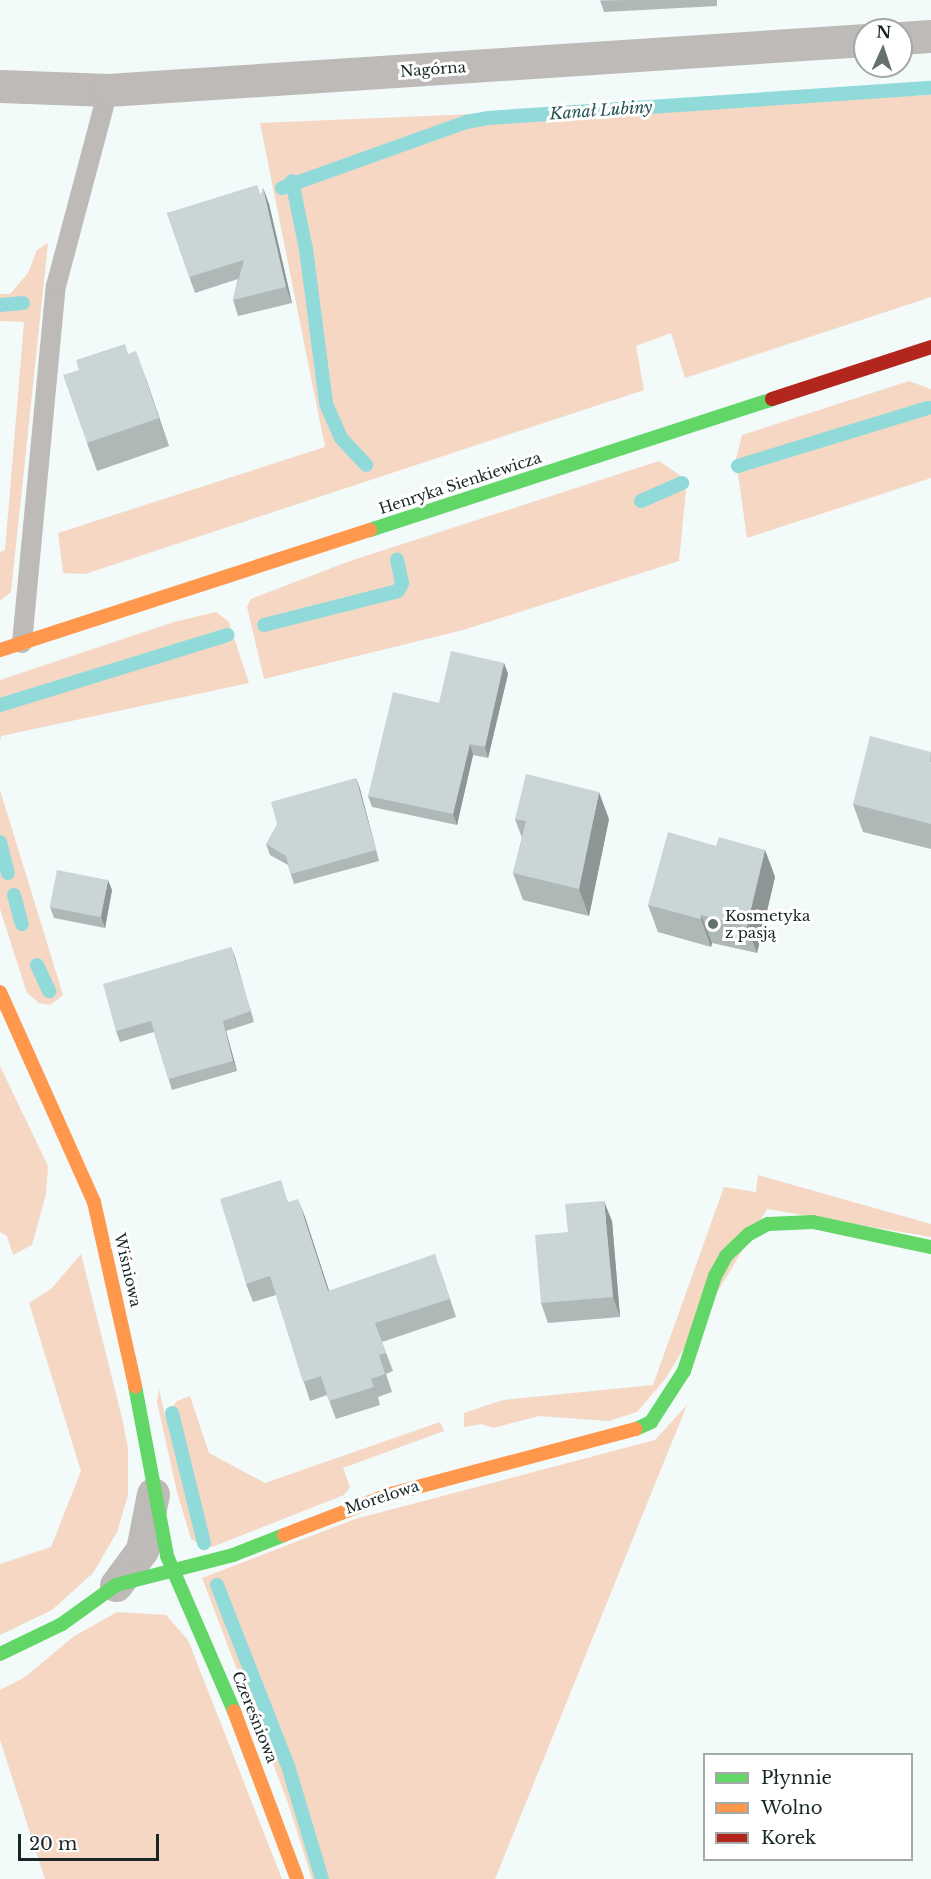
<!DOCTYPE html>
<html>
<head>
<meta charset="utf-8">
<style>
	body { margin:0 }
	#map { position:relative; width:931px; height:1879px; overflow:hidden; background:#f2fafa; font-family:"Libre Baskerville",serif }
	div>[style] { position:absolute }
	.green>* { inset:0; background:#f5d7c4 }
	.stream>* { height:14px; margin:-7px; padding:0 7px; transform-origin:7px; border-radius:7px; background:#90dada }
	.lane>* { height:20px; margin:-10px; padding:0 10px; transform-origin:10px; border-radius:10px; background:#bdbab8 }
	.street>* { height:33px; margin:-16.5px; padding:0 16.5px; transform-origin:16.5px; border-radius:16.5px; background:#bdbab8 }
	.fast>* { height:14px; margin:-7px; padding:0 7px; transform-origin:7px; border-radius:7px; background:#63d668 }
	.slow>* { height:14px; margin:-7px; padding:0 7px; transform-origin:7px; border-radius:7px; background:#ff974d }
	.jam>* { height:14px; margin:-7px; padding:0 7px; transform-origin:7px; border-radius:7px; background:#b3261e }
	.wall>* { inset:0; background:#aeb8b7 }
	.shaded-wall>* { inset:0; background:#8d9695 }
	.building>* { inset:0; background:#cad6d5; transform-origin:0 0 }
	.dots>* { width:16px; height:16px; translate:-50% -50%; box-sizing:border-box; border:3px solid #fff; border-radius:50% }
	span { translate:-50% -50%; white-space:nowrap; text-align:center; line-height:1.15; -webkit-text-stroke:6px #fff; paint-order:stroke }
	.street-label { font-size:15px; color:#182726 }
	.poi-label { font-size:15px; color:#182726 }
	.left { translate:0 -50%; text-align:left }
	.water-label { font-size:16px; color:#255353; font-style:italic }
	.legend { position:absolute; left:703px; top:1753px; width:210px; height:108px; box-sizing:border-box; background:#fff; border:2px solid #a3a9a8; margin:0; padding:8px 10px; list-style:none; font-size:18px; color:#182726 }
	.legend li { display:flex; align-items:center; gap:12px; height:30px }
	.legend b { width:30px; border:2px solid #a3a9a8 }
	.north { position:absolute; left:853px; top:18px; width:60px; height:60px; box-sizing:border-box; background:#fff; border:2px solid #a3a9a8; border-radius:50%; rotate:3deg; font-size:16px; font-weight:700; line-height:24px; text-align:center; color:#182726 }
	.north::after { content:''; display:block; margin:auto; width:21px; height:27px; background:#647170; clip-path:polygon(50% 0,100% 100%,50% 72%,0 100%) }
	.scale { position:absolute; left:18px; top:1834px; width:141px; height:27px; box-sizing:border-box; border:3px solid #182726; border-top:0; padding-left:8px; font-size:18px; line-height:21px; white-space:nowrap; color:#182726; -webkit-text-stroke:4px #fff; paint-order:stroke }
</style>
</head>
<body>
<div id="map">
	<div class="green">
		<div style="clip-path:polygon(931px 95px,931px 297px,685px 378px,671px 333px,636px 346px,644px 390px,85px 574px,63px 573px,58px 533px,325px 447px,260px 123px)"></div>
		<div style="clip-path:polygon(48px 243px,11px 592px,0 601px,0 552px,5px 550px,24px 322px,0 321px,0 294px,10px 294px,28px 273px,37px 250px)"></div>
		<div style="clip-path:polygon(909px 381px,931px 389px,931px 478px,747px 538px,736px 459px,742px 435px)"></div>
		<div style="clip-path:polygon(659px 461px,681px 476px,686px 491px,679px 561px,463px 630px,264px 679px,247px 607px,251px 599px,347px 562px)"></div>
		<div style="clip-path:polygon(216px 612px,229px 622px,249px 683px,1px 736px,0 741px,0 680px,174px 622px)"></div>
		<div style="clip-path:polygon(0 790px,63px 995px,50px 1005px,39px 1003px,27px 993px,0 909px)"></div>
		<div style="clip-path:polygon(0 1066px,48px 1166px,46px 1194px,32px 1245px,13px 1255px,7px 1236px,0 1232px)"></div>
		<div style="clip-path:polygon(758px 1175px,931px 1224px,931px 1237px,767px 1209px,666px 1378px,637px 1412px,609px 1421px,539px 1416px,493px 1428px,482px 1424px,464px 1427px,464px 1413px,503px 1400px,653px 1385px,724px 1187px,756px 1192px)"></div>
		<div style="clip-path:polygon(81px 1254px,122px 1418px,128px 1448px,128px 1495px,117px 1532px,93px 1573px,52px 1610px,0 1635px,0 1564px,51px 1547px,81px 1471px,29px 1303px,51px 1289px)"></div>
		<div style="clip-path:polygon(159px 1389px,165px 1416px,177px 1401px,190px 1396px,209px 1453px,265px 1483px,440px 1422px,444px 1431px,343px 1468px,350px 1487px,344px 1495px,212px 1547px,203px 1546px,191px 1539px,177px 1492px,157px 1402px)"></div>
		<div style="clip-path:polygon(687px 1405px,495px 1879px,312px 1879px,288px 1803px,202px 1578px,355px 1519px,655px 1440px)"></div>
		<div style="clip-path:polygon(117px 1612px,166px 1615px,188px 1640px,282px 1879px,45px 1879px,0 1740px,0 1690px,25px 1677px,73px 1637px)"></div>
	</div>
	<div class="stream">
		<div style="left:292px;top:181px;width:69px;rotate:78.4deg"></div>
		<div style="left:306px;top:249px;width:156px;rotate:82.6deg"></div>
		<div style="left:326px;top:404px;width:37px;rotate:66deg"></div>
		<div style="left:341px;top:438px;width:37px;rotate:47deg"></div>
		<div style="left:282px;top:188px;width:195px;rotate:-19.7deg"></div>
		<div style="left:466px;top:122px;width:22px;rotate:-10deg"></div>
		<div style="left:488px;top:118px;width:444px;rotate:-3.9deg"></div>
		<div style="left:0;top:305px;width:23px;rotate:-5deg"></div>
		<div style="left:738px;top:466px;width:199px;rotate:-17deg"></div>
		<div style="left:641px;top:501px;width:45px;rotate:-23.7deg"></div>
		<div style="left:264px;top:625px;width:138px;rotate:-14.2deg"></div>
		<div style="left:398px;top:591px;width:9px;rotate:-63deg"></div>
		<div style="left:402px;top:583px;width:24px;rotate:-102deg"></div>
		<div style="left:0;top:705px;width:238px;rotate:-17.1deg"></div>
		<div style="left:0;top:842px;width:32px;rotate:76deg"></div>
		<div style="left:14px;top:895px;width:30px;rotate:75deg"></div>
		<div style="left:37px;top:965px;width:29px;rotate:65deg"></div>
		<div style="left:172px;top:1413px;width:134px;rotate:76.2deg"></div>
		<div style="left:217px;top:1585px;width:194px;rotate:68.6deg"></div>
		<div style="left:288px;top:1766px;width:118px;rotate:73.3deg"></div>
	</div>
	<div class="lane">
		<div style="left:22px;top:643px;width:359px;rotate:-84.6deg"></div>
		<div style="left:56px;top:286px;width:203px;rotate:-75.1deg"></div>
	</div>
	<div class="street">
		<div style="left:901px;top:38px;width:30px;rotate:-4deg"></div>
		<div style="left:0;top:86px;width:108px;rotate:2.1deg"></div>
		<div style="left:108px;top:90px;width:759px;rotate:-3.78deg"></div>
		<div style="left:116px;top:1585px;width:44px;rotate:-53.4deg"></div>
		<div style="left:142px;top:1550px;width:57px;rotate:-78.9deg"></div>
	</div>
	<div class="fast">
		<div style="left:370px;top:530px;width:423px;rotate:-18deg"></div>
		<div style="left:135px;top:1386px;width:173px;rotate:79.3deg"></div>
		<div style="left:167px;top:1556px;width:169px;rotate:66.6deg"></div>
		<div style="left:636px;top:1429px;width:17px;rotate:-25deg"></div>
		<div style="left:651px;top:1422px;width:61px;rotate:-57.1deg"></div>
		<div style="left:684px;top:1371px;width:100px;rotate:-71.9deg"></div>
		<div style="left:715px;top:1276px;width:23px;rotate:-61deg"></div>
		<div style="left:726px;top:1256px;width:32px;rotate:-44deg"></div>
		<div style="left:749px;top:1234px;width:21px;rotate:-28deg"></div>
		<div style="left:768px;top:1224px;width:45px;rotate:-2.5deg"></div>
		<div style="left:813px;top:1222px;width:121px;rotate:12deg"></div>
		<div style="left:0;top:1654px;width:69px;rotate:-25.8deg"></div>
		<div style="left:62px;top:1624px;width:67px;rotate:-35.8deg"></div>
		<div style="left:116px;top:1585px;width:121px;rotate:-14.4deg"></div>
		<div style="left:233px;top:1555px;width:55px;rotate:-21.4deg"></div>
	</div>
	<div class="slow">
		<div style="left:0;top:650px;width:389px;rotate:-18deg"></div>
		<div style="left:0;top:992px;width:230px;rotate:65.9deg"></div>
		<div style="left:94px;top:1202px;width:189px;rotate:77.4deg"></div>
		<div style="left:284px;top:1535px;width:115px;rotate:-21deg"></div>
		<div style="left:391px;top:1494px;width:253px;rotate:-14.9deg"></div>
		<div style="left:234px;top:1711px;width:179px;rotate:69.4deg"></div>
	</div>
	<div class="jam">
		<div style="left:772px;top:399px;width:167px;rotate:-18.1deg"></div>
	</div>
	<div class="wall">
		<div style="clip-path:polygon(600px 0,717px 0,717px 6px,604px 12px)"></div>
		<div style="clip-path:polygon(263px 188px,269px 204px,292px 303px,238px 316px,233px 300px,238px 279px,195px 293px,167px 213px,261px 195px)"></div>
		<div style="clip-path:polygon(129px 354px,146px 379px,169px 446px,97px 471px,87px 443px)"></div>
		<div style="clip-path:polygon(504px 663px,508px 674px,488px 758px,473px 755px,457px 825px,372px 807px,368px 796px,439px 703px)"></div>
		<div style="clip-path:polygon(931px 752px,931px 849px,863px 832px,853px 804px)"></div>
		<div style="clip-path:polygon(356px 778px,360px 789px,379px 861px,294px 884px,288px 865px,270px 855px,266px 844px)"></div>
		<div style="clip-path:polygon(515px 819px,609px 819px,589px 916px,523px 900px,513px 873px,522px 838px)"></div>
		<div style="clip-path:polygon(716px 846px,765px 850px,775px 877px,757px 953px,712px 943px,711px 947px,658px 932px,648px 905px)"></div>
		<div style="clip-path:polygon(112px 890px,105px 928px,54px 918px,50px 907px)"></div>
		<div style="clip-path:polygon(231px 947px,254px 1022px,226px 1031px,237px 1071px,172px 1090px,154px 1032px,120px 1042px,116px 1031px)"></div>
		<div style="clip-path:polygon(289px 1202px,305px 1217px,329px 1291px,441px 1272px,456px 1317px,382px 1342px,393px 1371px,386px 1374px,392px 1392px,378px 1397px,380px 1405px,336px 1419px,327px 1395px,310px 1401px,276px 1295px,253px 1302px,246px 1284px)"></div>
		<div style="clip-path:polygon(612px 1221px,620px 1317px,548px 1323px,541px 1303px,568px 1232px)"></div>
	</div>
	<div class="shaded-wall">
		<div style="clip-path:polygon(263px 188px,269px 204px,292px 303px,286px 287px)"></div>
		<div style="clip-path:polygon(136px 351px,146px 379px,169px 446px,159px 418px)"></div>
		<div style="clip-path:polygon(504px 663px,508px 674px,488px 758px,485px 747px)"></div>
		<div style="clip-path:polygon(470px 744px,473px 755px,457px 825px,453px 814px)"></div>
		<div style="clip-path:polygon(356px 778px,360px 789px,379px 861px,376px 850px)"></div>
		<div style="clip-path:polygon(599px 792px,609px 819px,589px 916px,579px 889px)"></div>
		<div style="clip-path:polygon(765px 850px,775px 877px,757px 953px,747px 926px)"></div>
		<div style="clip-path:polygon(108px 880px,112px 890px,105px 928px,101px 917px)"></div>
		<div style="clip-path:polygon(701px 915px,712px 943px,711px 947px,701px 919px)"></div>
		<div style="clip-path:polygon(231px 947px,235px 957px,254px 1022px,251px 1011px)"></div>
		<div style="clip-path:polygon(223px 1021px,226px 1031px,237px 1071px,233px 1061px)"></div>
		<div style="clip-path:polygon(298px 1199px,305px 1217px,335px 1309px,328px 1291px)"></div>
		<div style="clip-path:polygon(604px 1201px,612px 1221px,620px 1317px,613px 1297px)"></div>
	</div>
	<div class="building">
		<div style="clip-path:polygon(600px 0,625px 0,600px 1px)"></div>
		<div style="clip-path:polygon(257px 185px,261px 196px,263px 188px,286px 287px,233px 300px,244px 260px,189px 277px,167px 213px)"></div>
		<div style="clip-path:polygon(125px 344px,128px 354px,136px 351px,159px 418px,87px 443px,63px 375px,79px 370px,76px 360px)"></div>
		<div style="clip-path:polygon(451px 651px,504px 663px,485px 747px,470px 744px,453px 814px,368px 796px,393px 692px,439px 703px)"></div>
		<div style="clip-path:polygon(870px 736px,931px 752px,930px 762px,931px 762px,931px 824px,853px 804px)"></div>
		<div style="clip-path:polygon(526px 774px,599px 792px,579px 889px,513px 873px,526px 821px,515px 819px)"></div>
		<div style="clip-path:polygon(356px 778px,376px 850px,291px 874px,286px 856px,266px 844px,277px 824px,271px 802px)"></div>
		<div style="clip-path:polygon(668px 832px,716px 846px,719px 837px,765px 850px,747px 926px,701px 915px,701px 919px,648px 905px)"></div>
		<div style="left:57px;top:870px;width:52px;height:38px;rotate:11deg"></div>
		<div style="clip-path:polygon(231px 947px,251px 1011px,223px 1021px,233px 1061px,168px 1079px,151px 1021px,116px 1031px,103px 984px)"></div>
		<div style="clip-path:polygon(281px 1180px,288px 1202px,298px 1199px,328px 1291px,435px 1254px,450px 1299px,375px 1323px,386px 1353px,379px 1355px,385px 1374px,371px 1379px,374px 1387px,329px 1401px,321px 1376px,303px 1382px,270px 1276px,246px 1284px,220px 1199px)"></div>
		<div style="clip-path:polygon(604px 1201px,613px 1297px,541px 1303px,535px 1235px,568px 1232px,565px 1204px)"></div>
	</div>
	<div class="dots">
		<div style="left:713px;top:924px;background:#647170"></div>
	</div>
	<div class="street-label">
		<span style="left:433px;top:69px;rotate:-4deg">Nagórna</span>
		<span style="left:460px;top:483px;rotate:-18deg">Henryka Sienkiewicza</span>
		<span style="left:128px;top:1270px;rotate:77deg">Wiśniowa</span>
		<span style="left:382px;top:1497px;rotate:-18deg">Morelowa</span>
		<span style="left:255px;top:1717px;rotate:68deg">Czereśniowa</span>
	</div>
	<div class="poi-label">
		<span class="left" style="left:725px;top:924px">Kosmetyka<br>z pasją</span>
	</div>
	<div class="water-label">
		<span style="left:601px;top:110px;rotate:-4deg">Kanał Lubiny</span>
	</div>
	<ul class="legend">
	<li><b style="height:8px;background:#63d668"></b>Płynnie</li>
	<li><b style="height:8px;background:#ff974d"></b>Wolno</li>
	<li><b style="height:8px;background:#b3261e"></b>Korek</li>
	</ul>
	<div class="north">N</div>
	<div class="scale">20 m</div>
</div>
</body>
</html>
